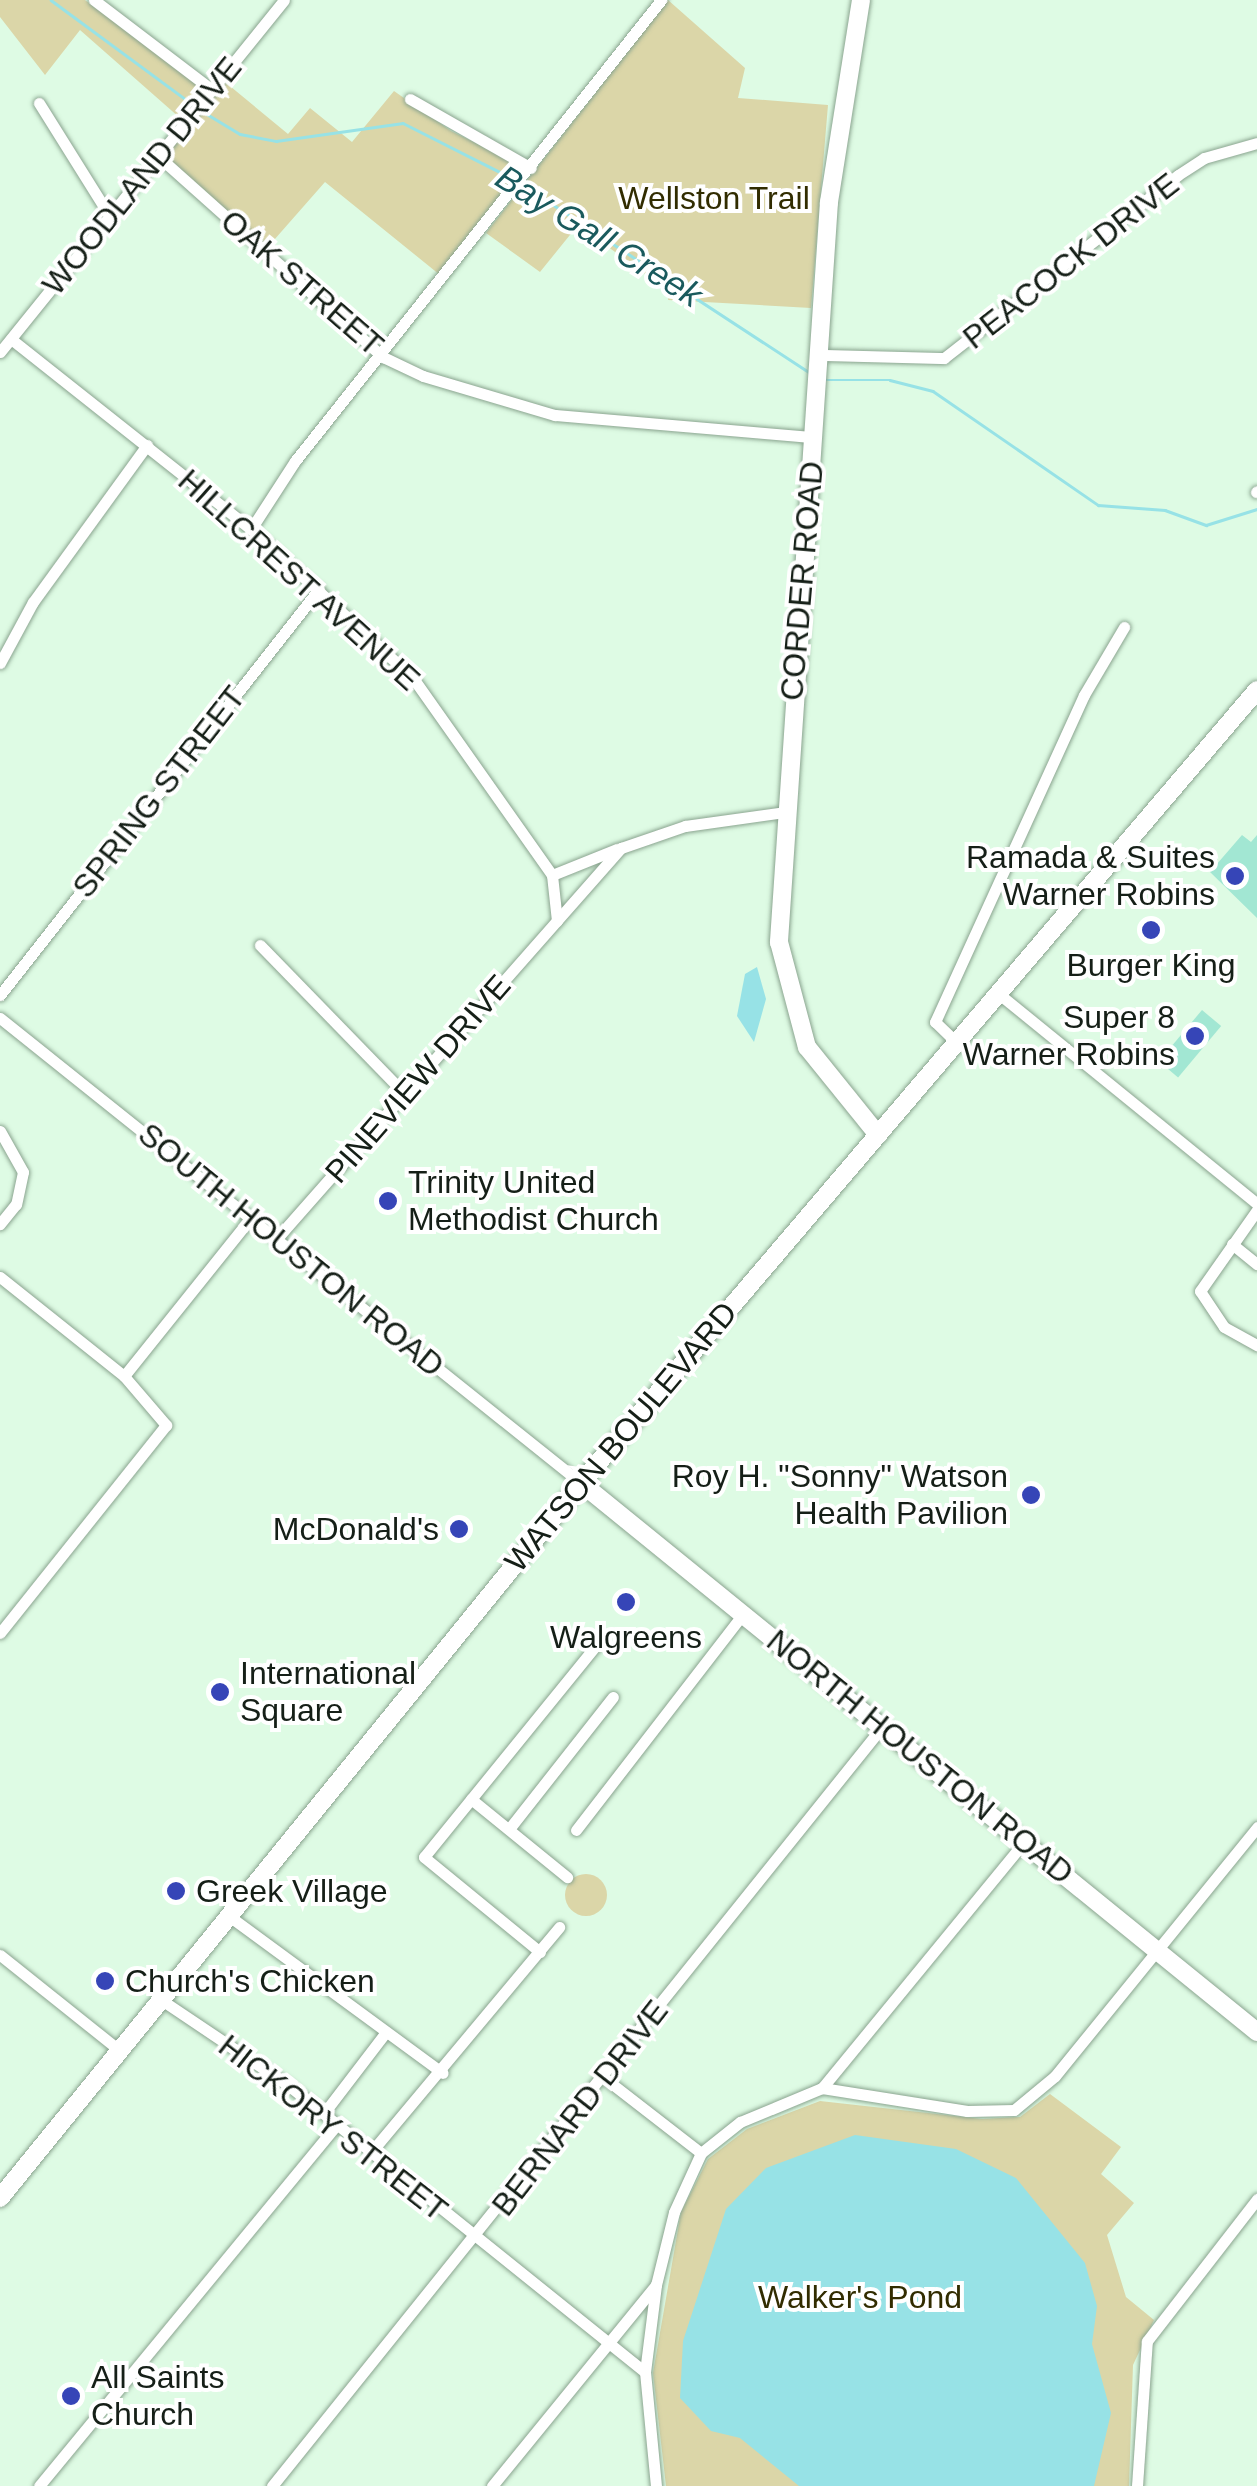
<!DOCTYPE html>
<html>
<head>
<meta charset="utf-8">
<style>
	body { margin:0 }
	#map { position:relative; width:1257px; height:2486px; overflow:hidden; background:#defbe4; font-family:Arial,sans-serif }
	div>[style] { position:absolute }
	.green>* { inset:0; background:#dbd6a8 }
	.round { border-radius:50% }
	.water>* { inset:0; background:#97e2e6 }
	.stream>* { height:2.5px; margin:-1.25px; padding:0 1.25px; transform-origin:1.25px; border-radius:1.25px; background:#97e2e6 }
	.building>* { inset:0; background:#a2e7d3; transform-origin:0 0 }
	.roads { filter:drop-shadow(0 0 2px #8aa48f) drop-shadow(0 0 2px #8aa48f) }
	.street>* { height:11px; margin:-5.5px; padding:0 5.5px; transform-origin:5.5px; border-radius:5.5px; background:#fff }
	.secondary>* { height:18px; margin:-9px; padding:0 9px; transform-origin:9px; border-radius:9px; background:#fff }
	.dots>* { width:28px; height:28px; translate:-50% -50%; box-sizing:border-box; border:5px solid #fff; border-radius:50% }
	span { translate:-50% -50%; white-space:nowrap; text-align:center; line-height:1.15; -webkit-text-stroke:8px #fff; paint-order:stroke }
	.street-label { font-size:32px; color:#151f17 }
	.park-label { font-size:32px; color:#312c00 }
	.poi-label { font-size:32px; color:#151f17 }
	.right { translate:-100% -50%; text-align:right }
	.left { translate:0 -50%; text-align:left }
	.water-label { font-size:35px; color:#1a5a5d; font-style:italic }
</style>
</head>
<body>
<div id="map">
	<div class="green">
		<div style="clip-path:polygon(0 0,85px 0,203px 89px,180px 118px,80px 30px,45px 75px,0 17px)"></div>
		<div style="clip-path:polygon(668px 0,745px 68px,738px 98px,828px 105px,811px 308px,668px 300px,670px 292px,578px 225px,540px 272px,486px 233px)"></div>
		<div style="clip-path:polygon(225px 82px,288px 134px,310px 108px,352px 142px,394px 91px,451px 131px,526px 168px,440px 275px,325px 182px,267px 248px,164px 156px)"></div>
		<div class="round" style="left:565px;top:1874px;width:42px;height:42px"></div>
		<div style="clip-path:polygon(1050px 2094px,1121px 2147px,1101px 2174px,1134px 2203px,1107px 2235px,1126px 2297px,1154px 2320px,1133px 2365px,1129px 2486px,666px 2486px,653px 2373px,681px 2212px,708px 2159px,747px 2129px,820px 2101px,982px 2119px,1020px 2117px)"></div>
	</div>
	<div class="water">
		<div style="clip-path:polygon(757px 967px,766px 999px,754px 1042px,737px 1016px,745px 974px)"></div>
		<div style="clip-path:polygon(855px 2135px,956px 2149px,1016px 2178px,1085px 2263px,1097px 2306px,1092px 2344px,1111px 2413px,1094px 2486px,799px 2486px,740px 2438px,711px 2431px,680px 2398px,683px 2341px,726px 2209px,766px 2168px)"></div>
	</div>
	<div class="stream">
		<div style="left:51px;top:0;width:175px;rotate:36.4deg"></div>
		<div style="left:202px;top:111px;width:44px;rotate:31.2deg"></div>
		<div style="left:240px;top:134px;width:37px;rotate:11deg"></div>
		<div style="left:276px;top:141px;width:128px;rotate:-8.1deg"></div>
		<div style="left:403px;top:123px;width:122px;rotate:26.8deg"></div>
		<div style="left:523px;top:185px;width:342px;rotate:33.2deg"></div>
		<div style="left:825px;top:380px;width:65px"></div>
		<div style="left:890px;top:380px;width:44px;rotate:14.3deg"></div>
		<div style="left:933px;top:391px;width:201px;rotate:34.6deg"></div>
		<div style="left:1098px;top:505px;width:67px;rotate:4.3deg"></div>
		<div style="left:1165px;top:510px;width:44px;rotate:20.1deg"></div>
		<div style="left:1206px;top:525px;width:53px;rotate:-17.4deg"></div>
	</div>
	<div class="building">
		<div style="clip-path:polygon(1242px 835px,1251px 842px,1257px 835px,1257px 918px,1210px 872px)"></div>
		<div style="left:1202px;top:1010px;width:25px;height:67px;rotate:40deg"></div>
	</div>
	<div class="roads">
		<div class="street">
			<div style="left:94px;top:0;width:147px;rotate:37.3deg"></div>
			<div style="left:410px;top:99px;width:139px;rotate:29.7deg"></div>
			<div style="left:39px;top:103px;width:132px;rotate:58deg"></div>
			<div style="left:158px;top:156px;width:302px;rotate:41.8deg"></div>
			<div style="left:383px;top:357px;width:44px;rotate:25.4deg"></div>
			<div style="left:423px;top:376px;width:138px;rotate:16.5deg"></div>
			<div style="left:555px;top:415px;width:260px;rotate:4.9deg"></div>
			<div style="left:11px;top:339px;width:306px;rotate:38.4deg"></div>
			<div style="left:251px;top:529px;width:220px;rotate:42.6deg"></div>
			<div style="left:413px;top:678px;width:241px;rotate:54.8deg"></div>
			<div style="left:552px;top:875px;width:46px;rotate:83.8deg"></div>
			<div style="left:0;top:352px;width:452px;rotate:-51.1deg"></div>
			<div style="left:821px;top:355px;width:123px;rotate:1.4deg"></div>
			<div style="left:944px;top:358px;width:297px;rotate:-38deg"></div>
			<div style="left:1178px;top:175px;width:31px;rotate:-33deg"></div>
			<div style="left:1204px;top:158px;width:55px;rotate:-15.8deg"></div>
			<div style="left:1256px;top:492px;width:1px;rotate:-45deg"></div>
			<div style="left:251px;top:529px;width:81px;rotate:-57.1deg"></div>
			<div style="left:295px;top:461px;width:589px;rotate:-51.55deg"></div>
			<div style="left:0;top:663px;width:69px;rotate:-61.6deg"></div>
			<div style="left:33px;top:602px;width:194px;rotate:-54deg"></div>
			<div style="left:552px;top:875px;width:70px;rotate:-21.8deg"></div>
			<div style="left:260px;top:945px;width:209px;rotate:45.8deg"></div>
			<div style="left:999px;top:994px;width:333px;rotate:39.1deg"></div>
			<div style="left:0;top:995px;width:516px;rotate:-51.84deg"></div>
			<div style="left:0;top:1018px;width:744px;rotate:38.67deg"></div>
			<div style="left:956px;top:1042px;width:29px;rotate:-136deg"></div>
			<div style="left:935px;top:1022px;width:359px;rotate:-65.5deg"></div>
			<div style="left:1084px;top:695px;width:79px;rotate:-59.5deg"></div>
			<div style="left:0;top:1131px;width:47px;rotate:60.7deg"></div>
			<div style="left:23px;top:1172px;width:33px;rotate:102deg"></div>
			<div style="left:16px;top:1204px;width:26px;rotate:129deg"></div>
			<div style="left:1257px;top:1210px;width:99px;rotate:125.1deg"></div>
			<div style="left:1200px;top:1291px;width:43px;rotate:56.3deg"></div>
			<div style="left:1224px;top:1327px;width:38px;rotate:29deg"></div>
			<div style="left:278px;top:1237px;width:519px;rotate:-48.6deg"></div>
			<div style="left:621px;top:848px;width:68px;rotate:-19deg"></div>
			<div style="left:685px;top:826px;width:100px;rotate:-8deg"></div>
			<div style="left:1232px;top:1244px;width:32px;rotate:39deg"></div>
			<div style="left:0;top:1277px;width:159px;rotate:38.6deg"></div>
			<div style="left:124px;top:1376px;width:65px;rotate:49.4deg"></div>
			<div style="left:166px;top:1425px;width:266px;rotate:128.6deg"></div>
			<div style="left:124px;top:1376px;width:205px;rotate:-51.3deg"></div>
			<div style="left:471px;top:1799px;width:124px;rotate:39.1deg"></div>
			<div style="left:509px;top:1829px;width:168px;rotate:-51.8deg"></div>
			<div style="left:576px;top:1830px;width:273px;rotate:-52.3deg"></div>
			<div style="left:229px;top:1916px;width:265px;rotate:36.3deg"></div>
			<div style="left:540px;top:1952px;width:150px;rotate:-140.7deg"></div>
			<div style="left:424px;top:1857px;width:282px;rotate:-50.9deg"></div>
			<div style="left:0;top:1955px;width:152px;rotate:38.6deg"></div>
			<div style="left:160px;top:1999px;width:154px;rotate:33.9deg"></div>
			<div style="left:288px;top:2085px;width:458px;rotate:38.8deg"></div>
			<div style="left:603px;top:2077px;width:124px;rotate:37.8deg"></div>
			<div style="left:822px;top:2088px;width:318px;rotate:-50.6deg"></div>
			<div style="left:324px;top:2113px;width:102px;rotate:-52.6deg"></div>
			<div style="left:372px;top:2151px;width:292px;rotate:-50.1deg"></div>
			<div style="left:39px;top:2486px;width:469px;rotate:-50.5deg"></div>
			<div style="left:272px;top:2486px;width:974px;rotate:-51.21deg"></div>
			<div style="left:492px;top:2486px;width:259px;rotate:-50.8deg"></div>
			<div style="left:656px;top:2486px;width:115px;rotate:-95.5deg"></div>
			<div style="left:645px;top:2372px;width:88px;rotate:-82.8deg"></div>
			<div style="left:656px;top:2285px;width:75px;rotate:-76.1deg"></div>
			<div style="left:674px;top:2212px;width:65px;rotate:-65.4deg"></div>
			<div style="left:701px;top:2153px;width:50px;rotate:-38.5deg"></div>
			<div style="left:740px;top:2122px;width:89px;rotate:-22.5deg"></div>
			<div style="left:822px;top:2088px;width:147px;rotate:9deg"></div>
			<div style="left:967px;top:2111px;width:47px;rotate:-1.2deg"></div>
			<div style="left:1014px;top:2110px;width:53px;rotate:-39.7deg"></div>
			<div style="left:1055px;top:2076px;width:321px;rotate:-50.9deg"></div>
			<div style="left:1137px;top:2486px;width:145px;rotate:-86.1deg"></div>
			<div style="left:1147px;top:2341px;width:180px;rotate:-52.2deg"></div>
		</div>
		<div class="secondary">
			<div style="left:861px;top:0;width:205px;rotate:99deg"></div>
			<div style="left:829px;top:202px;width:742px;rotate:93.87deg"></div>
			<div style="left:779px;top:942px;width:109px;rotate:75.1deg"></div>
			<div style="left:807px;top:1047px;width:113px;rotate:51.1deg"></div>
			<div style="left:581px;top:1483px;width:871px;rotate:39.08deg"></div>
			<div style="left:0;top:2198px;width:921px;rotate:-50.9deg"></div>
			<div style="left:581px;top:1483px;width:1042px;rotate:-49.55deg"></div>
		</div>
	</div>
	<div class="dots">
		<div style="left:1235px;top:876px;background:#3645b7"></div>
		<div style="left:1151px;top:930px;background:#3645b7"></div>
		<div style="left:1195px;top:1036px;background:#3645b7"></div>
		<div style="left:388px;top:1201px;background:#3645b7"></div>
		<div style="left:1031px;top:1495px;background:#3645b7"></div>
		<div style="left:459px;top:1529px;background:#3645b7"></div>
		<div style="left:626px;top:1602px;background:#3645b7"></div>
		<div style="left:220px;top:1692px;background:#3645b7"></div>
		<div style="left:176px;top:1891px;background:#3645b7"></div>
		<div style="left:105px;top:1981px;background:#3645b7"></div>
		<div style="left:71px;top:2396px;background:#3645b7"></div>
	</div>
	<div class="street-label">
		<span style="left:142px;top:176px;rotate:-51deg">WOODLAND DRIVE</span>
		<span style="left:1071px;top:261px;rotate:-38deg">PEACOCK DRIVE</span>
		<span style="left:302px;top:283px;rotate:41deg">OAK STREET</span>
		<span style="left:299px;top:580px;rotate:42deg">HILLCREST AVENUE</span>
		<span style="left:802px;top:581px;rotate:-85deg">CORDER ROAD</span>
		<span style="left:159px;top:792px;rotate:-52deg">SPRING STREET</span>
		<span style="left:418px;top:1079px;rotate:-49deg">PINEVIEW DRIVE</span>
		<span style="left:291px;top:1250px;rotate:39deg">SOUTH HOUSTON ROAD</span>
		<span style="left:621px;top:1437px;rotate:-50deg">WATSON BOULEVARD</span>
		<span style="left:920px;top:1757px;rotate:39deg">NORTH HOUSTON ROAD</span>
		<span style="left:580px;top:2108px;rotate:-52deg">BERNARD DRIVE</span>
		<span style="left:333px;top:2128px;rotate:38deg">HICKORY STREET</span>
	</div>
	<div class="park-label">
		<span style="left:714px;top:198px">Wellston Trail</span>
		<span style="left:860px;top:2297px">Walker's Pond</span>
	</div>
	<div class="poi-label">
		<span class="right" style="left:1215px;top:876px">Ramada &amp; Suites<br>Warner Robins</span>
		<span style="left:1151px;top:965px">Burger King</span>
		<span class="right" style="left:1175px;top:1036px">Super 8<br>Warner Robins</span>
		<span class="left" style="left:408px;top:1201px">Trinity United<br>Methodist Church</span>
		<span class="right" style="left:1008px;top:1495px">Roy H. "Sonny" Watson<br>Health Pavilion</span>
		<span class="right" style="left:439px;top:1529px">McDonald's</span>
		<span style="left:626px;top:1637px">Walgreens</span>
		<span class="left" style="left:240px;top:1692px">International<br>Square</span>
		<span class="left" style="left:196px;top:1891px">Greek Village</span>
		<span class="left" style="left:125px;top:1981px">Church's Chicken</span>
		<span class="left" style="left:91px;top:2396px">All Saints<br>Church</span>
	</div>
	<div class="water-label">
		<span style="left:599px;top:236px;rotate:32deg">Bay Gall Creek</span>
	</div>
</div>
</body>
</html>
